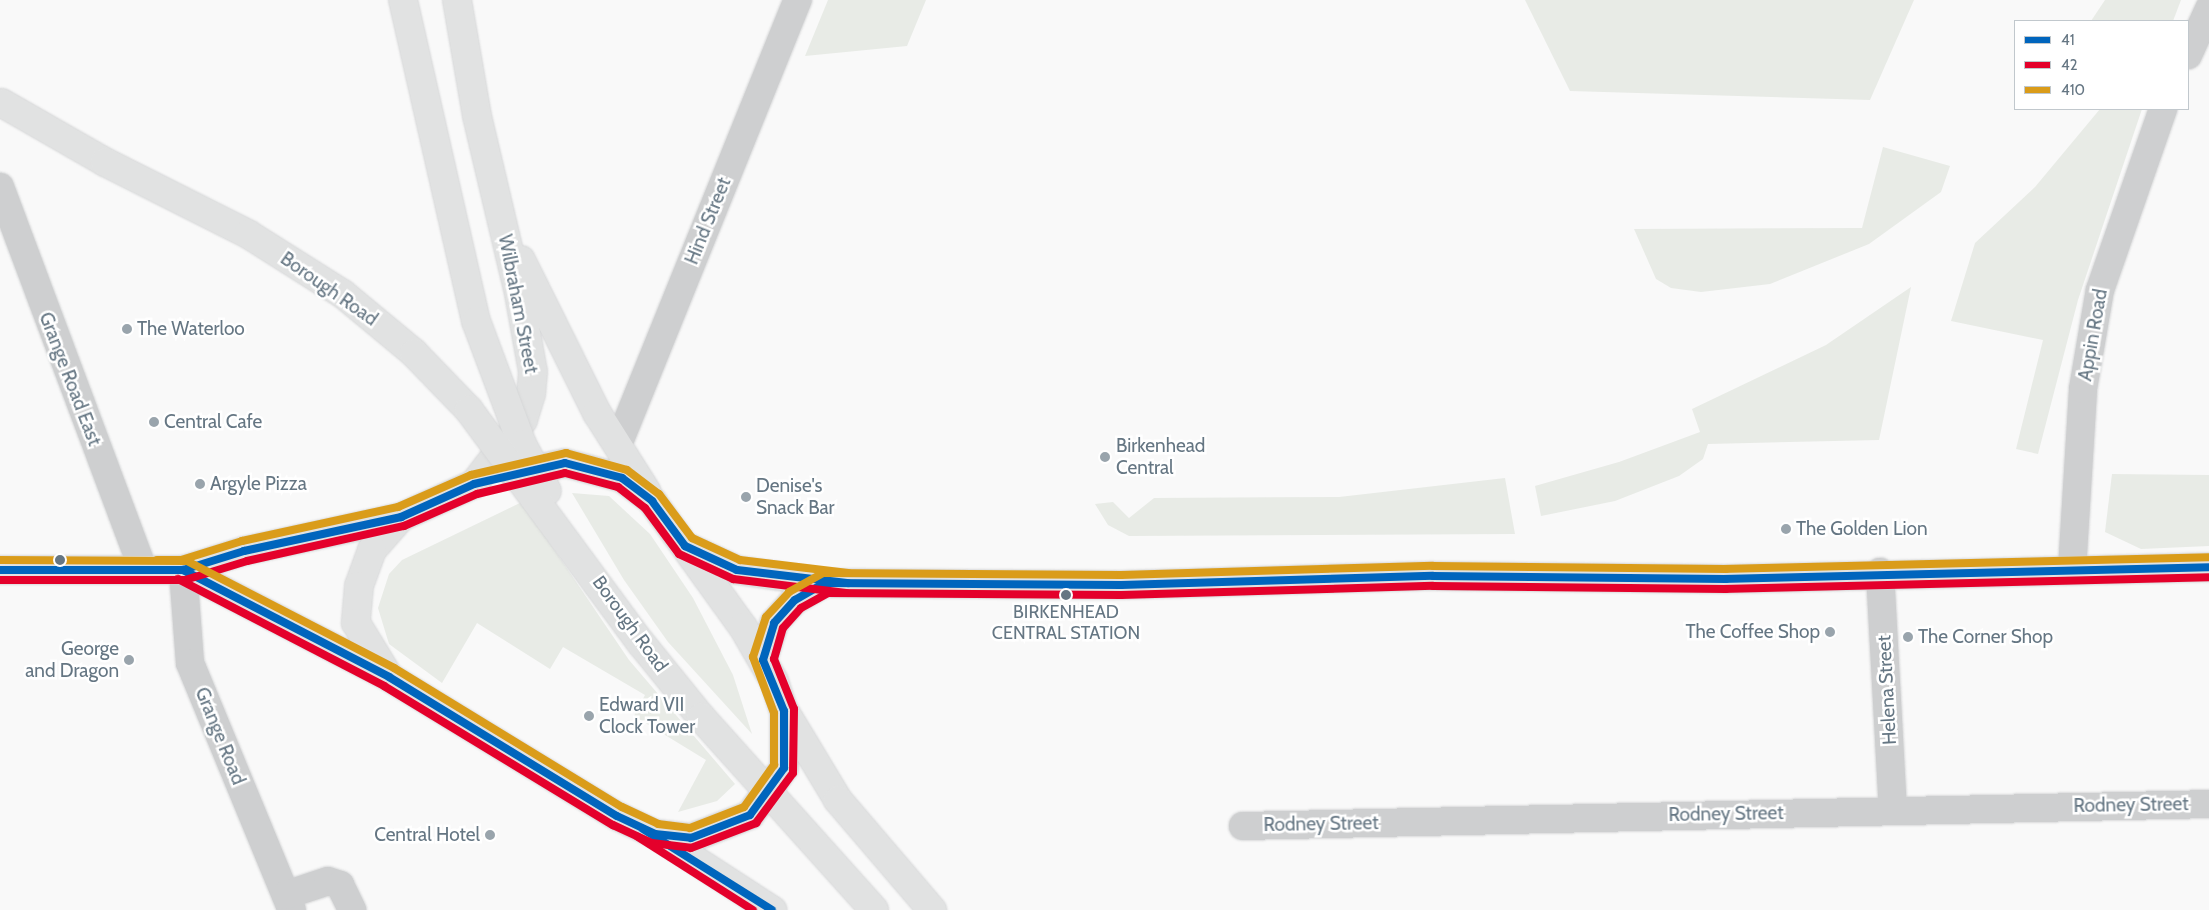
<!DOCTYPE html>
<html>
<head>
<meta charset="utf-8">
<style>
	body { margin:0 }
	#map { position:relative; width:2209px; height:910px; overflow:hidden; background:#f9f9f9; font-family:Cabin,sans-serif }
	div>[style] { position:absolute }
	.green>* { inset:0; background:#e8ebe6 }
	.roads { filter:drop-shadow(0 0 1px #d5d6d7) drop-shadow(0 0 1px #d5d6d7) }
	.minor>* { height:28px; margin:-14px; padding:0 14px; transform-origin:14px; border-radius:14px; background:#cecfd0 }
	.secondary>* { height:28px; margin:-14px; padding:0 14px; transform-origin:14px; border-radius:14px; background:#e1e2e2 }
	.primary>* { height:28px; margin:-14px; padding:0 14px; transform-origin:14px; border-radius:14px; background:#e1e2e2 }
	.trunk>* { height:28px; margin:-14px; padding:0 14px; transform-origin:14px; border-radius:14px; background:#e1e2e2 }
	.bridges { filter:drop-shadow(0 0 1px #d5d6d7) drop-shadow(0 0 1px #d5d6d7) }
	.primary-bridge>* { height:28px; margin:-14px; padding:0 14px; transform-origin:14px; border-radius:14px; background:#e1e2e2 }
	.bus-1>* { height:8px; margin:-4px; padding:0 4px; transform-origin:4px; border-radius:4px; background:#0065bd }
	.bus-2>* { height:8px; margin:-4px; padding:0 4px; transform-origin:4px; border-radius:4px; background:#e4002b }
	.bus-3>* { height:8px; margin:-4px; padding:0 4px; transform-origin:4px; border-radius:4px; background:#da9c1a }
	.dots>* { width:14px; height:14px; translate:-50% -50%; box-sizing:border-box; border:2px solid #fff; border-radius:50% }
	span { translate:-50% -50%; white-space:nowrap; text-align:center; line-height:1.15; -webkit-text-stroke:5px #fff; paint-order:stroke }
	.bus-label { font-size:18px; color:#657683 }
	.street-label { font-size:19px; color:#657683 }
	.poi-label { font-size:19px; color:#657683 }
	.left { translate:0 -50%; text-align:left }
	.right { translate:-100% -50%; text-align:right }
	.legend { position:absolute; left:2014px; top:20px; width:175px; height:90px; box-sizing:border-box; background:#fff; border:1px solid #c1c8cd; margin:0; padding:6px 9px; list-style:none; font-size:15px; color:#657683 }
	.legend li { display:flex; align-items:center; gap:10px; height:25px }
	.legend b { width:25px; border:1px solid #c1c8cd }
</style>
</head>
<body>
<div id="map">
	<div class="green">
		<div style="clip-path:polygon(828px 0,926px 0,907px 46px,805px 56px)"></div>
		<div style="clip-path:polygon(1525px 0,1914px 0,1870px 100px,1570px 91px)"></div>
		<div style="clip-path:polygon(2105px 0,2181px 0,2173px 21px,2091px 21px)"></div>
		<div style="clip-path:polygon(2100px 109px,2142px 109px,2078px 300px,2038px 454px,2016px 449px,2043px 340px,1951px 321px,1975px 243px,2035px 187px)"></div>
		<div style="clip-path:polygon(1883px 147px,1950px 166px,1941px 192px,1869px 244px,1770px 284px,1701px 292px,1671px 288px,1656px 279px,1634px 229px,1862px 228px)"></div>
		<div style="clip-path:polygon(1911px 287px,1879px 440px,1708px 444px,1703px 459px,1679px 476px,1615px 501px,1541px 516px,1535px 486px,1619px 462px,1700px 432px,1692px 409px,1826px 345px)"></div>
		<div style="clip-path:polygon(2112px 474px,2209px 475px,2209px 546px,2141px 549px,2105px 532px)"></div>
		<div style="clip-path:polygon(1505px 478px,1515px 534px,1129px 536px,1108px 525px,1095px 504px,1113px 502px,1129px 518px,1154px 498px,1339px 497px)"></div>
		<div style="clip-path:polygon(572px 493px,609px 496px,650px 534px,693px 598px,733px 675px,752px 734px,668px 642px,624px 580px)"></div>
		<div style="clip-path:polygon(522px 502px,629px 660px,735px 784px,717px 801px,678px 812px,706px 760px,634px 716px,645px 695px,563px 647px,550px 669px,477px 623px,442px 683px,389px 644px,378px 608px,389px 574px,402px 560px)"></div>
	</div>
	<div class="roads">
		<div class="minor">
			<div style="left:2188px;top:55px;width:51px;rotate:-65.5deg"></div>
			<div style="left:0;top:187px;width:408px;rotate:69.5deg"></div>
			<div style="left:619px;top:442px;width:477px;rotate:-68deg"></div>
			<div style="left:183px;top:570px;width:93px;rotate:85.7deg"></div>
			<div style="left:190px;top:663px;width:267px;rotate:67.6deg"></div>
			<div style="left:2072px;top:570px;width:181px;rotate:-86.5deg"></div>
			<div style="left:2083px;top:389px;width:100px;rotate:-80.3deg"></div>
			<div style="left:2100px;top:290px;width:192px;rotate:-70.8deg"></div>
			<div style="left:1880px;top:572px;width:237px;rotate:86.9deg"></div>
			<div style="left:1243px;top:826px;width:966px;rotate:-1.3deg"></div>
			<div style="left:286px;top:895px;width:44px;rotate:-18.4deg"></div>
			<div style="left:328px;top:881px;width:13px;rotate:18deg"></div>
			<div style="left:340px;top:885px;width:28px;rotate:64deg"></div>
		</div>
		<div class="secondary">
			<div style="left:685px;top:546px;width:57px;rotate:24.8deg"></div>
			<div style="left:737px;top:570px;width:89px;rotate:8.4deg"></div>
			<div style="left:825px;top:583px;width:296px;rotate:0.4deg"></div>
			<div style="left:1121px;top:585px;width:312px;rotate:-1.7deg"></div>
			<div style="left:1433px;top:576px;width:293px;rotate:0.6deg"></div>
			<div style="left:1726px;top:579px;width:483px;rotate:-1.4deg"></div>
			<div style="left:763px;top:660px;width:39px;rotate:-73deg"></div>
			<div style="left:774px;top:623px;width:31px;rotate:-48deg"></div>
			<div style="left:795px;top:600px;width:34px;rotate:-30deg"></div>
		</div>
		<div class="primary">
			<div style="left:0;top:570px;width:183px"></div>
			<div style="left:183px;top:570px;width:64px;rotate:-17.3deg"></div>
			<div style="left:244px;top:551px;width:161px;rotate:-12.2deg"></div>
			<div style="left:183px;top:570px;width:232px;rotate:27.4deg"></div>
		</div>
		<div class="trunk">
			<div style="left:457px;top:0;width:118px;rotate:80.2deg"></div>
			<div style="left:477px;top:116px;width:183px;rotate:76.7deg"></div>
			<div style="left:519px;top:294px;width:79px;rotate:79.8deg"></div>
			<div style="left:533px;top:372px;width:22px;rotate:95deg"></div>
			<div style="left:531px;top:394px;width:27px;rotate:107deg"></div>
			<div style="left:523px;top:420px;width:81px;rotate:127.4deg"></div>
			<div style="left:474px;top:484px;width:80px;rotate:155.7deg"></div>
			<div style="left:401px;top:517px;width:44px;rotate:131.3deg"></div>
			<div style="left:372px;top:550px;width:38px;rotate:110deg"></div>
			<div style="left:359px;top:586px;width:37px;rotate:95deg"></div>
			<div style="left:356px;top:623px;width:63px;rotate:58.6deg"></div>
			<div style="left:389px;top:677px;width:267px;rotate:31.4deg"></div>
			<div style="left:617px;top:816px;width:42px;rotate:25.3deg"></div>
			<div style="left:655px;top:834px;width:140px;rotate:33deg"></div>
			<div style="left:521px;top:260px;width:171px;rotate:63.6deg"></div>
			<div style="left:597px;top:413px;width:93px;rotate:57.7deg"></div>
			<div style="left:514px;top:474px;width:52px;rotate:-12.2deg"></div>
			<div style="left:565px;top:463px;width:59px;rotate:14.7deg"></div>
			<div style="left:622px;top:478px;width:38px;rotate:37deg"></div>
			<div style="left:652px;top:501px;width:155px;rotate:54.2deg"></div>
			<div style="left:743px;top:627px;width:62px;rotate:60.1deg"></div>
			<div style="left:774px;top:681px;width:32px;rotate:72deg"></div>
			<div style="left:784px;top:711px;width:57px;rotate:90deg"></div>
			<div style="left:784px;top:768px;width:58px;rotate:125.9deg"></div>
			<div style="left:750px;top:815px;width:63px;rotate:158.7deg"></div>
			<div style="left:691px;top:838px;width:32px;rotate:-173deg"></div>
			<div style="left:785px;top:712px;width:103px;rotate:58.9deg"></div>
			<div style="left:838px;top:800px;width:145px;rotate:49.5deg"></div>
		</div>
	</div>
	<div class="bridges">
		<div class="primary-bridge">
			<div style="left:403px;top:0;width:329px;rotate:77.2deg"></div>
			<div style="left:476px;top:321px;width:131px;rotate:69.5deg"></div>
			<div style="left:522px;top:444px;width:53px;rotate:62deg"></div>
			<div style="left:2px;top:103px;width:119px;rotate:29.8deg"></div>
			<div style="left:105px;top:162px;width:160px;rotate:26.7deg"></div>
			<div style="left:248px;top:234px;width:112px;rotate:32.3deg"></div>
			<div style="left:343px;top:294px;width:92px;rotate:39.7deg"></div>
			<div style="left:414px;top:353px;width:79px;rotate:46deg"></div>
			<div style="left:469px;top:410px;width:290px;rotate:53.6deg"></div>
			<div style="left:641px;top:643px;width:95px;rotate:51deg"></div>
			<div style="left:701px;top:717px;width:259px;rotate:48.1deg"></div>
		</div>
	</div>
	<div class="bus-1">
		<div style="left:0;top:570px;width:183px"></div>
		<div style="left:183px;top:570px;width:64px;rotate:-17.3deg"></div>
		<div style="left:244px;top:551px;width:161px;rotate:-12.2deg"></div>
		<div style="left:401px;top:517px;width:80px;rotate:-24.3deg"></div>
		<div style="left:474px;top:484px;width:93px;rotate:-13deg"></div>
		<div style="left:565px;top:463px;width:59px;rotate:14.7deg"></div>
		<div style="left:622px;top:478px;width:38px;rotate:37deg"></div>
		<div style="left:652px;top:501px;width:56px;rotate:53.7deg"></div>
		<div style="left:685px;top:546px;width:57px;rotate:24.8deg"></div>
		<div style="left:737px;top:570px;width:111px;rotate:6.7deg"></div>
		<div style="left:183px;top:570px;width:232px;rotate:27.4deg"></div>
		<div style="left:389px;top:677px;width:267px;rotate:31.4deg"></div>
		<div style="left:617px;top:816px;width:42px;rotate:25.3deg"></div>
		<div style="left:655px;top:834px;width:36px;rotate:6deg"></div>
		<div style="left:691px;top:838px;width:63px;rotate:-21.3deg"></div>
		<div style="left:750px;top:815px;width:58px;rotate:-54.1deg"></div>
		<div style="left:784px;top:768px;width:57px;rotate:-90deg"></div>
		<div style="left:784px;top:711px;width:55px;rotate:-112.4deg"></div>
		<div style="left:763px;top:660px;width:39px;rotate:-73deg"></div>
		<div style="left:774px;top:623px;width:31px;rotate:-48deg"></div>
		<div style="left:795px;top:600px;width:34px;rotate:-30deg"></div>
		<div style="left:825px;top:583px;width:296px;rotate:0.4deg"></div>
		<div style="left:1121px;top:585px;width:312px;rotate:-1.7deg"></div>
		<div style="left:1433px;top:576px;width:293px;rotate:0.6deg"></div>
		<div style="left:1726px;top:579px;width:483px;rotate:-1.4deg"></div>
		<div style="left:643px;top:829px;width:152px;rotate:32.1deg"></div>
	</div>
	<div class="bus-2">
		<div style="left:178px;top:579px;width:232px;rotate:27.4deg"></div>
		<div style="left:384px;top:686px;width:268px;rotate:31.3deg"></div>
		<div style="left:613px;top:825px;width:43px;rotate:24.8deg"></div>
		<div style="left:652px;top:843px;width:39px;rotate:7deg"></div>
		<div style="left:691px;top:848px;width:70px;rotate:-21deg"></div>
		<div style="left:756px;top:823px;width:62px;rotate:-53.5deg"></div>
		<div style="left:793px;top:773px;width:64px;rotate:-89.1deg"></div>
		<div style="left:794px;top:709px;width:54px;rotate:-111.8deg"></div>
		<div style="left:774px;top:659px;width:32px;rotate:-74deg"></div>
		<div style="left:783px;top:628px;width:27px;rotate:-48deg"></div>
		<div style="left:801px;top:608px;width:31px;rotate:-29deg"></div>
		<div style="left:828px;top:593px;width:293px;rotate:0.4deg"></div>
		<div style="left:1121px;top:595px;width:312px;rotate:-1.7deg"></div>
		<div style="left:1433px;top:586px;width:293px;rotate:0.6deg"></div>
		<div style="left:1726px;top:589px;width:483px;rotate:-1.4deg"></div>
		<div style="left:0;top:580px;width:185px"></div>
		<div style="left:185px;top:580px;width:65px;rotate:-17deg"></div>
		<div style="left:247px;top:561px;width:161px;rotate:-12.6deg"></div>
		<div style="left:404px;top:526px;width:80px;rotate:-23.7deg"></div>
		<div style="left:477px;top:494px;width:90px;rotate:-13.4deg"></div>
		<div style="left:565px;top:473px;width:55px;rotate:14.8deg"></div>
		<div style="left:618px;top:487px;width:34px;rotate:38deg"></div>
		<div style="left:645px;top:508px;width:57px;rotate:53.5deg"></div>
		<div style="left:679px;top:554px;width:60px;rotate:24.8deg"></div>
		<div style="left:733px;top:579px;width:114px;rotate:7.1deg"></div>
		<div style="left:638px;top:837px;width:136px;rotate:32.4deg"></div>
	</div>
	<div class="bus-3">
		<div style="left:0;top:560px;width:187px;rotate:0.3deg"></div>
		<div style="left:187px;top:561px;width:233px;rotate:27.3deg"></div>
		<div style="left:394px;top:668px;width:267px;rotate:31.4deg"></div>
		<div style="left:622px;top:807px;width:40px;rotate:25deg"></div>
		<div style="left:658px;top:824px;width:32px;rotate:7deg"></div>
		<div style="left:690px;top:828px;width:58px;rotate:-21.3deg"></div>
		<div style="left:744px;top:807px;width:52px;rotate:-54.5deg"></div>
		<div style="left:774px;top:765px;width:52px;rotate:-90deg"></div>
		<div style="left:774px;top:713px;width:60px;rotate:-110.6deg"></div>
		<div style="left:753px;top:657px;width:42px;rotate:-72deg"></div>
		<div style="left:766px;top:617px;width:34px;rotate:-47deg"></div>
		<div style="left:789px;top:592px;width:39px;rotate:-29deg"></div>
		<div style="left:823px;top:573px;width:298px;rotate:0.4deg"></div>
		<div style="left:1121px;top:575px;width:312px;rotate:-1.7deg"></div>
		<div style="left:1433px;top:566px;width:293px;rotate:0.6deg"></div>
		<div style="left:1726px;top:569px;width:483px;rotate:-1.4deg"></div>
		<div style="left:157px;top:560px;width:24px"></div>
		<div style="left:181px;top:560px;width:64px;rotate:-17.3deg"></div>
		<div style="left:242px;top:541px;width:160px;rotate:-12.3deg"></div>
		<div style="left:398px;top:507px;width:80px;rotate:-23.7deg"></div>
		<div style="left:471px;top:475px;width:98px;rotate:-13deg"></div>
		<div style="left:566px;top:453px;width:63px;rotate:15.6deg"></div>
		<div style="left:627px;top:470px;width:40px;rotate:37deg"></div>
		<div style="left:659px;top:494px;width:55px;rotate:53.1deg"></div>
		<div style="left:692px;top:538px;width:53px;rotate:24.6deg"></div>
		<div style="left:740px;top:560px;width:109px;rotate:6.9deg"></div>
	</div>
	<div class="dots">
		<div style="left:127px;top:329px;background:#99a4ac"></div>
		<div style="left:154px;top:422px;background:#99a4ac"></div>
		<div style="left:1105px;top:457px;background:#99a4ac"></div>
		<div style="left:200px;top:484px;background:#99a4ac"></div>
		<div style="left:746px;top:497px;background:#99a4ac"></div>
		<div style="left:1786px;top:529px;background:#99a4ac"></div>
		<div style="left:60px;top:560px;background:#657683"></div>
		<div style="left:1066px;top:595px;background:#657683"></div>
		<div style="left:1830px;top:632px;background:#99a4ac"></div>
		<div style="left:1908px;top:637px;background:#99a4ac"></div>
		<div style="left:129px;top:660px;background:#99a4ac"></div>
		<div style="left:589px;top:716px;background:#99a4ac"></div>
		<div style="left:490px;top:835px;background:#99a4ac"></div>
	</div>
	<div class="bus-label">
		<span style="left:1066px;top:623px">BIRKENHEAD<br>CENTRAL STATION</span>
	</div>
	<div class="street-label">
		<span style="left:708px;top:221px;rotate:-68deg">Hind Street</span>
		<span style="left:329px;top:289px;rotate:35deg">Borough Road</span>
		<span style="left:518px;top:304px;rotate:79deg">Wilbraham Street</span>
		<span style="left:2093px;top:335px;rotate:-80deg">Appin Road</span>
		<span style="left:70px;top:379px;rotate:69deg">Grange Road East</span>
		<span style="left:630px;top:624px;rotate:54deg">Borough Road</span>
		<span style="left:1887px;top:690px;rotate:-93deg">Helena Street</span>
		<span style="left:220px;top:736px;rotate:68deg">Grange Road</span>
		<span style="left:2131px;top:805px;rotate:-1deg">Rodney Street</span>
		<span style="left:1726px;top:814px;rotate:-1deg">Rodney Street</span>
		<span style="left:1321px;top:824px;rotate:-1deg">Rodney Street</span>
	</div>
	<div class="poi-label">
		<span class="left" style="left:137px;top:329px">The Waterloo</span>
		<span class="left" style="left:164px;top:422px">Central Cafe</span>
		<span class="left" style="left:1116px;top:457px">Birkenhead<br>Central</span>
		<span class="left" style="left:210px;top:484px">Argyle Pizza</span>
		<span class="left" style="left:756px;top:497px">Denise's<br>Snack Bar</span>
		<span class="left" style="left:1796px;top:529px">The Golden Lion</span>
		<span class="right" style="left:1820px;top:632px">The Coffee Shop</span>
		<span class="left" style="left:1918px;top:637px">The Corner Shop</span>
		<span class="right" style="left:119px;top:660px">George<br>and Dragon</span>
		<span class="left" style="left:599px;top:716px">Edward VII<br>Clock Tower</span>
		<span class="right" style="left:480px;top:835px">Central Hotel</span>
	</div>
	<ul class="legend">
	<li><b style="height:6px;background:#0065bd"></b>41</li>
	<li><b style="height:6px;background:#e4002b"></b>42</li>
	<li><b style="height:6px;background:#da9c1a"></b>410</li>
	</ul>
</div>
</body>
</html>
